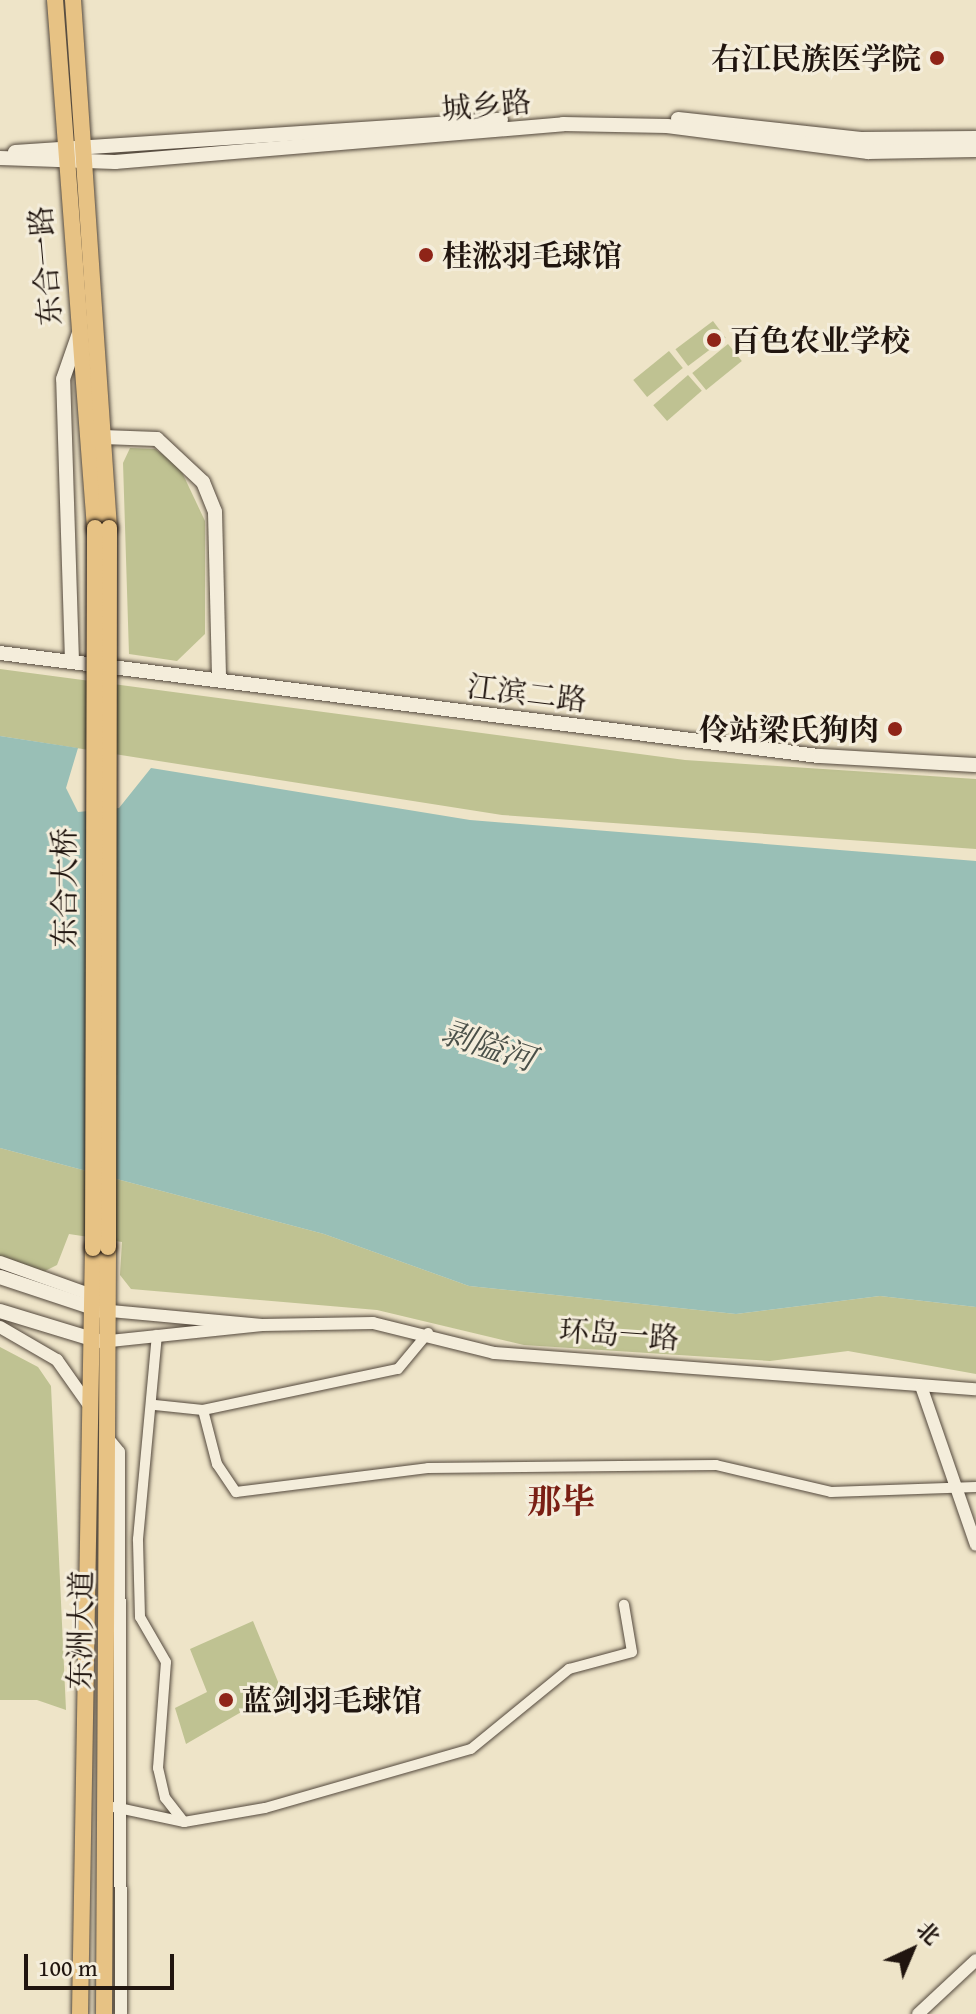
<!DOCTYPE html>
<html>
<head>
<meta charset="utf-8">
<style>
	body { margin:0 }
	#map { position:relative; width:976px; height:2014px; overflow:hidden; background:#eee4c8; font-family:"Gentium Book Plus","Noto Serif SC",serif }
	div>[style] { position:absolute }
	.green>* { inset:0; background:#bfc292; transform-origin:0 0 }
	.water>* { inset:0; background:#99bfb6 }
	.roads { filter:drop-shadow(0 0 2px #54493d) drop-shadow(0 0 2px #54493d) }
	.minor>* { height:10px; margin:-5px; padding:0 5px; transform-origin:5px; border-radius:5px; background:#f4eddb }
	.tertiary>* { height:12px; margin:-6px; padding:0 6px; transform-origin:6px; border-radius:6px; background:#f4eddb }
	.secondary>* { height:14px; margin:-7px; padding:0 7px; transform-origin:7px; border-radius:7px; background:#f4eddb }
	.primary>* { height:16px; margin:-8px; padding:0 8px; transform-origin:8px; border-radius:8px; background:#e7c284 }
	.bridges { filter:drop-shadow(0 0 2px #20150f) drop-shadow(0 0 2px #20150f) }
	.primary-bridge>* { height:16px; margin:-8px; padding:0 8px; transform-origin:8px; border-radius:8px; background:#e7c284 }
	.dots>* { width:22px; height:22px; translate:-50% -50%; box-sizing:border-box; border:4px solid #f4eddb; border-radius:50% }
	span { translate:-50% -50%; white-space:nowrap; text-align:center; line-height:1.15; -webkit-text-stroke:6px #f4eddb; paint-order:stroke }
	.poi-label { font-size:30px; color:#20150f; font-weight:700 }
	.right { translate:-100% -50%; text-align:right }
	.left { translate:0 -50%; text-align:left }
	.street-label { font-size:30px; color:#20150f }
	.water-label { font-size:32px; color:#4a5049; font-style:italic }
	.quarter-label { font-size:34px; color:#7a1f14; font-weight:700 }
	.north { position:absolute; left:872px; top:1910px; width:80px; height:80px; -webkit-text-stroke:6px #f4eddb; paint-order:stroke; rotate:44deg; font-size:22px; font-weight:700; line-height:32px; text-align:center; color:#20150f }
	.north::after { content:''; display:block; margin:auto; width:28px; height:36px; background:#20150f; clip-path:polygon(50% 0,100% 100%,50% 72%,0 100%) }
	.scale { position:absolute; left:24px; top:1954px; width:150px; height:36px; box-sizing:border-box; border:4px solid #20150f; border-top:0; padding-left:10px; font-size:24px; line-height:28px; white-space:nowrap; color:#20150f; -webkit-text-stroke:6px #f4eddb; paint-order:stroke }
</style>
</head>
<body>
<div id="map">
	<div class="green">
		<div style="left:713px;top:321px;width:21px;height:47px;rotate:53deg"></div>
		<div style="left:728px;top:344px;width:22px;height:46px;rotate:51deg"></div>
		<div style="left:669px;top:351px;width:22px;height:46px;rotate:51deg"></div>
		<div style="left:688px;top:375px;width:21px;height:46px;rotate:49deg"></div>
		<div style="clip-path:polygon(130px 448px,155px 449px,179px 466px,205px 521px,205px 634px,177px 661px,129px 654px,123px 463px)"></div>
		<div style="clip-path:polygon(0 669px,685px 760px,976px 779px,976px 849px,502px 815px,0 736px)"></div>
		<div style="clip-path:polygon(0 1148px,324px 1234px,469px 1286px,736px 1314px,880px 1296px,976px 1307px,976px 1374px,848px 1351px,770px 1361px,524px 1345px,377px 1310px,131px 1289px,120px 1275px,122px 1242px,69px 1234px,57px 1265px,43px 1272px,0 1256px)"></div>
		<div style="clip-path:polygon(0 1347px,38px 1367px,51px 1386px,66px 1710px,37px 1700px,0 1700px)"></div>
		<div style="clip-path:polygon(253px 1621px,281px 1689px,186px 1744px,175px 1708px,207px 1692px,190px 1649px)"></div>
	</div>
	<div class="water">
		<div style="clip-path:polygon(0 736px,78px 748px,66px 788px,78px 812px,119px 808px,151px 768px,470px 820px,976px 861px,976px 1307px,880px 1296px,736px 1314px,469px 1286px,324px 1234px,0 1148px)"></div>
	</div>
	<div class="roads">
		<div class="minor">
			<div style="left:155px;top:1405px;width:48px;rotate:5.9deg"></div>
			<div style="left:203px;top:1410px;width:56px;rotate:75.5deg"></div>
			<div style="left:217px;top:1464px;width:34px;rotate:56deg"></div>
			<div style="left:236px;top:1492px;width:193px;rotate:-7.1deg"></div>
			<div style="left:428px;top:1468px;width:288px;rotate:-0.6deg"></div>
			<div style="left:716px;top:1465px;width:118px;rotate:13.2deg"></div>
			<div style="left:831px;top:1492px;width:145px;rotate:-2deg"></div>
			<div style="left:203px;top:1410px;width:199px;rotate:-11.9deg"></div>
			<div style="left:398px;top:1369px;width:47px;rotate:-50.2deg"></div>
			<div style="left:114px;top:1807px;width:72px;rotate:12.1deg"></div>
			<div style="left:184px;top:1822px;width:31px;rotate:-128deg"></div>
			<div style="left:165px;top:1798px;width:31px;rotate:-103deg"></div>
			<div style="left:158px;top:1768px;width:106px;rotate:-85.7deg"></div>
			<div style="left:166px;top:1662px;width:52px;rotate:-120deg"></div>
			<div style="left:140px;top:1617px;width:78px;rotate:-91.5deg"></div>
			<div style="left:138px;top:1539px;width:205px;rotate:-84.7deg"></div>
			<div style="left:184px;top:1822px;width:82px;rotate:-9.8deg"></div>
			<div style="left:265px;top:1808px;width:214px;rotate:-16deg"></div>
			<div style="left:471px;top:1749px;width:127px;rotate:-39.2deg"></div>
			<div style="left:569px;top:1669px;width:65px;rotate:-15.1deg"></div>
			<div style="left:632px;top:1652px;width:48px;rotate:-99.7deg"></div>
		</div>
		<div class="tertiary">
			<div style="left:0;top:1262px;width:104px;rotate:19.7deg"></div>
			<div style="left:262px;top:1325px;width:111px;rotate:-1deg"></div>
			<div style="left:373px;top:1323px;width:125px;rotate:13.9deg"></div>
			<div style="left:494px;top:1353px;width:483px;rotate:4.3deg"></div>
			<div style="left:0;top:1327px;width:66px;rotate:30.1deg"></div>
			<div style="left:57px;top:1360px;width:54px;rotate:54.8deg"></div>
			<div style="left:110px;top:1341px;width:153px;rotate:-6deg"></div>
			<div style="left:262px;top:1325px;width:152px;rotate:-174.7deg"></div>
			<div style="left:921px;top:1386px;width:168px;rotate:70.9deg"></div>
			<div style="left:110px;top:1441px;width:14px;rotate:51deg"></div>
			<div style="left:119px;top:1452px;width:562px;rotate:89.8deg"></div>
			<div style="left:918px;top:2014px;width:79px;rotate:-43deg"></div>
		</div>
		<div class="secondary">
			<div style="left:678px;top:119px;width:184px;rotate:6.2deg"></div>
			<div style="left:861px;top:139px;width:115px;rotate:-0.5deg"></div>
			<div style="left:15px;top:152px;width:487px;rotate:-3.8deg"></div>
			<div style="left:0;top:158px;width:115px;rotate:2deg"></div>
			<div style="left:115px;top:162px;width:450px;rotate:-4.8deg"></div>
			<div style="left:563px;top:124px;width:104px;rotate:1.1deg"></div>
			<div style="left:667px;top:126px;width:203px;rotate:7.4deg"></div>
			<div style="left:868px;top:152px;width:108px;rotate:-1.1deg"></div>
			<div style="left:103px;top:437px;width:54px;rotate:2.1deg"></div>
			<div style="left:157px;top:439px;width:63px;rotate:43.1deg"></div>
			<div style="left:203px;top:482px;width:32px;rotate:68deg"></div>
			<div style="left:215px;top:512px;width:168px;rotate:88.6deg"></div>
			<div style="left:0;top:653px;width:825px;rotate:7.17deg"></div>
			<div style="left:819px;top:756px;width:157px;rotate:3.3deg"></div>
			<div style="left:72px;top:661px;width:282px;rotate:-91.8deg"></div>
			<div style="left:63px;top:379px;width:49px;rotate:-70.8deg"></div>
			<div style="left:0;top:1277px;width:108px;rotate:18.4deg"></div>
			<div style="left:0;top:1311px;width:103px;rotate:16.9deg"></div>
		</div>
		<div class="primary">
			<div style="left:55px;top:0;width:530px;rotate:85.67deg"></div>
			<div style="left:73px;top:0;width:529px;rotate:86.1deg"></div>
			<div style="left:80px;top:2014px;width:766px;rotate:-89.03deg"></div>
			<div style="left:104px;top:2014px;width:767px;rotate:-89.7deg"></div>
		</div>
	</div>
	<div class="bridges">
		<div class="primary-bridge">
			<div style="left:108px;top:1247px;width:719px;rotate:-89.92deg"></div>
			<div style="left:93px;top:1248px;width:720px;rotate:-89.84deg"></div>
		</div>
	</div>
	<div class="dots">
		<div style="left:937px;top:58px;background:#8f2418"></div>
		<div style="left:426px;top:255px;background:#8f2418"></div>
		<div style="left:714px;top:340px;background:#8f2418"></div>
		<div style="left:895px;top:729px;background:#8f2418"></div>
		<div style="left:226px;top:1700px;background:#8f2418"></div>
	</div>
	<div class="poi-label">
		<span class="right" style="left:921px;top:58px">右江民族医学院</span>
		<span class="left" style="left:442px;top:255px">桂淞羽毛球馆</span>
		<span class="left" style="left:730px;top:340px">百色农业学校</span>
		<span class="right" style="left:879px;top:729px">伶站梁氏狗肉</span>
		<span class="left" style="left:242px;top:1700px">蓝剑羽毛球馆</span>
	</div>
	<div class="street-label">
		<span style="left:486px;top:105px;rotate:-5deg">城乡路</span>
		<span style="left:45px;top:266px;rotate:-95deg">东合一路</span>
		<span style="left:527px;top:693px;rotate:7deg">江滨二路</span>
		<span style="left:64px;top:888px;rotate:-90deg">东合大桥</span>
		<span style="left:619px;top:1334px;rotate:4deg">环岛一路</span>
		<span style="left:80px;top:1630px;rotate:-89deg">东洲大道</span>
	</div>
	<div class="water-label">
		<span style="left:488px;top:1046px;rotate:18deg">剥隘河</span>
	</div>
	<div class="quarter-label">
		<span style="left:561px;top:1501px">那毕</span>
	</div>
	<div class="north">北</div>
	<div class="scale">100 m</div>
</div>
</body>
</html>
